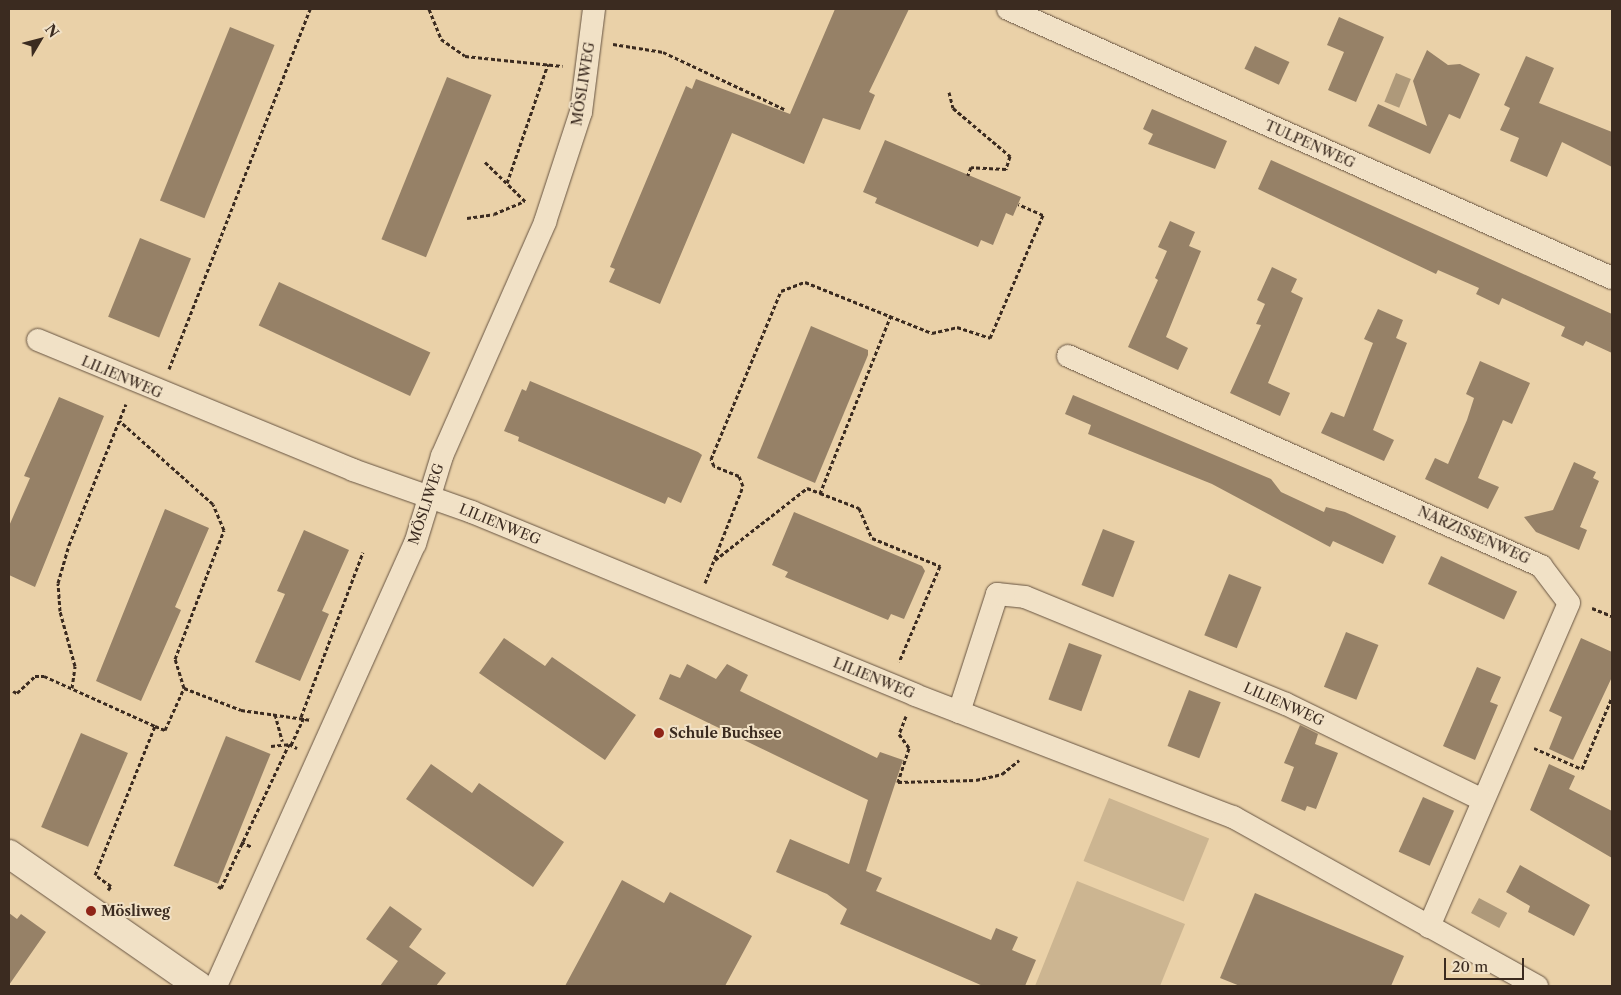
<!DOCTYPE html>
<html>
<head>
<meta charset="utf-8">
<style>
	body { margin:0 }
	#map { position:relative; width:1621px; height:995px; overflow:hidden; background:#ead1a8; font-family:"Libre Caslon Text",serif }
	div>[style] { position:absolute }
	.green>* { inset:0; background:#ccb591; transform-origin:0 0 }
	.water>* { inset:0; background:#ae997a; transform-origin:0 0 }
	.building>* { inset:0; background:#968167; transform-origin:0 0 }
	.path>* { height:3px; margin-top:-1.5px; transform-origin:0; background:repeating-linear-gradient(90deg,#3b2b20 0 4px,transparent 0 6.5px) }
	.roads { filter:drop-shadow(0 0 1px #675442) drop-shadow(0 0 1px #675442) }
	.minor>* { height:22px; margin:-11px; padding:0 11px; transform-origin:11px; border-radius:11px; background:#f1e1c6 }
	.tertiary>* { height:28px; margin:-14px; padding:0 14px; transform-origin:14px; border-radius:14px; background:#f1e1c6 }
	.dots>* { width:14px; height:14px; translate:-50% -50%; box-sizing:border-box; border:2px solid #f1e1c6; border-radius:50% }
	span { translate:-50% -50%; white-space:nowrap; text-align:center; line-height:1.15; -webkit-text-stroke:4px #f1e1c6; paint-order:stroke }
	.street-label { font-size:14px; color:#3b2b20 }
	.poi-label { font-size:14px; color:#3b2b20; font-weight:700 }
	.left { translate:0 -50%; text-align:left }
	.frame { position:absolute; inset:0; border:10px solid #3b2b20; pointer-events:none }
	.north { position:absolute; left:15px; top:15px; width:50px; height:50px; -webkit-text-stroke:4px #f1e1c6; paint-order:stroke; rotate:53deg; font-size:14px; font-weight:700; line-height:20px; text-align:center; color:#3b2b20 }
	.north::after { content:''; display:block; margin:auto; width:18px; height:22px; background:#3b2b20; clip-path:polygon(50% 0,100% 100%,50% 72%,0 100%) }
	.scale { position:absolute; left:1444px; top:958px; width:80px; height:22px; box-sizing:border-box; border:2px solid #3b2b20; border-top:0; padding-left:6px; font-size:15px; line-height:18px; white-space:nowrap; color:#3b2b20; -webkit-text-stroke:4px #f1e1c6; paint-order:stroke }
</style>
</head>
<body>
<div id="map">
	<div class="green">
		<div style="left:1109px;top:798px;width:108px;height:68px;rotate:22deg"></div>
		<div style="clip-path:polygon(1077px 881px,1185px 924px,1160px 986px,1035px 986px)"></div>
	</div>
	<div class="water">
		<div style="left:1396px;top:73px;width:16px;height:31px;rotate:22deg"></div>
		<div style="left:1479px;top:898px;width:32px;height:17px;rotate:28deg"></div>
	</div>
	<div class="building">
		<div style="clip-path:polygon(835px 9px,909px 9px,869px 92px,875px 95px,860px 130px,823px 118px,804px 164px,732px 133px,660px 304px,609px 282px,615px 269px,610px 267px,686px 86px,692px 89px,696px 79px,790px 114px)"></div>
		<div style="clip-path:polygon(1339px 17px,1384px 37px,1356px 102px,1328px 90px,1344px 52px,1327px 45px)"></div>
		<div style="left:230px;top:27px;width:48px;height:187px;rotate:22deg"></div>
		<div style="left:1255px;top:46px;width:38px;height:25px;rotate:25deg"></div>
		<div style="clip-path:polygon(1427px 50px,1448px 65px,1460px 64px,1480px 74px,1460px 119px,1449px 114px,1430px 154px,1368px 126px,1378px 104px,1427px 126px,1413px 81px)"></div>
		<div style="clip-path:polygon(1526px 56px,1554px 68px,1539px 103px,1612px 132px,1612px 167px,1562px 142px,1547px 177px,1510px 161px,1519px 138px,1500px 130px,1510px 108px,1504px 105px)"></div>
		<div style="left:447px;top:77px;width:48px;height:175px;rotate:22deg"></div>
		<div style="clip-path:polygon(1152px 109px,1227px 141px,1215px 169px,1148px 144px,1153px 134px,1143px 129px)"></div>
		<div style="clip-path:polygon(885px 140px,1021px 197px,1013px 216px,1006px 213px,993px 245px,981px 240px,978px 247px,875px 203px,877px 198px,863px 192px)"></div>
		<div style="clip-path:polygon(1271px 160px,1612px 314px,1612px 353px,1586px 341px,1583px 346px,1561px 336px,1565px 327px,1502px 298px,1499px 305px,1476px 294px,1479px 288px,1438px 270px,1436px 274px,1258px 189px)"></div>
		<div style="clip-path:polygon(1170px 221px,1195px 232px,1189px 246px,1201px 251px,1166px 337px,1188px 348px,1178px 370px,1128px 347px,1158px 280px,1155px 278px,1167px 251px,1158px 247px)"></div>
		<div style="left:140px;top:238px;width:55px;height:85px;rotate:22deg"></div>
		<div style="clip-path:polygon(1272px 267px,1297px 279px,1291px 292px,1303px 298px,1268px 383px,1290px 393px,1280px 416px,1230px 393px,1261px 325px,1256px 324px,1265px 304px,1257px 300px)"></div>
		<div style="left:279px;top:282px;width:167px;height:48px;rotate:25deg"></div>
		<div style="clip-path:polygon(1378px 309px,1403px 320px,1396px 338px,1407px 343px,1373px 430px,1394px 440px,1384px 461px,1321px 433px,1331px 412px,1344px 417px,1373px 343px,1364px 339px)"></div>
		<div style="clip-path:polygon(811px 326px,868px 350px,868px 355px,815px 483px,757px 458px)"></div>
		<div style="clip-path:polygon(1480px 361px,1530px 383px,1512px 424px,1503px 420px,1478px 478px,1499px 487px,1488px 509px,1425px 479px,1435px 458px,1448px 464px,1467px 420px,1474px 398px,1466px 394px)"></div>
		<div style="clip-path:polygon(530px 381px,698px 452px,702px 455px,681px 503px,668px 497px,665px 504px,518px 441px,519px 437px,504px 431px,522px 389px,526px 391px)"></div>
		<div style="clip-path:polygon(1073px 395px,1271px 479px,1281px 492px,1324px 512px,1326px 507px,1345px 512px,1396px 536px,1383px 564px,1333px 541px,1330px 547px,1212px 484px,1088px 434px,1091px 425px,1065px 414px)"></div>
		<div style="clip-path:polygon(59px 397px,104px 416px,35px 587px,9px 575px,9px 526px,30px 478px,24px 476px)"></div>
		<div style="clip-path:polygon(1574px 462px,1596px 472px,1593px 478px,1599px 481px,1580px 527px,1587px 530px,1579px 550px,1536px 532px,1524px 517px,1553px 510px)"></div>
		<div style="clip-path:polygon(165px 509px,209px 528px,175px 607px,181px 610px,141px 701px,96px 681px)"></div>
		<div style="clip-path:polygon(794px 512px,922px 566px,925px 571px,904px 619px,891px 614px,888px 620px,785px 577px,788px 572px,772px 565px)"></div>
		<div style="left:1103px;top:529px;width:34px;height:60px;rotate:21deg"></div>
		<div style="clip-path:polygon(304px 530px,349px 550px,322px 611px,329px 614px,300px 681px,255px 662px,285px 594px,277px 591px)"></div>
		<div style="left:1441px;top:556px;width:84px;height:31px;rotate:25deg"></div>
		<div style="left:1229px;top:574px;width:35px;height:66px;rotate:22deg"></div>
		<div style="left:1346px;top:632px;width:35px;height:59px;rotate:22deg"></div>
		<div style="clip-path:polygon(504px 638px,545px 666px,552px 657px,636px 715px,605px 760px,479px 673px)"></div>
		<div style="clip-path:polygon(1581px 638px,1612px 652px,1612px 677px,1573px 760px,1549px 749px,1562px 717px,1549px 711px)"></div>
		<div style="left:1069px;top:643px;width:35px;height:60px;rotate:20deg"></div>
		<div style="clip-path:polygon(687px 664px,716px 679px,727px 664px,748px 675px,740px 691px,877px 758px,880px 752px,903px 760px,866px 871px,882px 878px,876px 891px,991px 940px,996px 928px,1018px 937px,1012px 950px,1036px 960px,1025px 986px,983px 986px,840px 924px,847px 909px,827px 894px,776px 872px,790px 839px,849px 864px,868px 800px,659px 699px,670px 674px,680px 678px)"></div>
		<div style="clip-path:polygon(1477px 667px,1501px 677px,1490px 702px,1498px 705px,1475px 760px,1443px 746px)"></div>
		<div style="left:1189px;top:690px;width:34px;height:60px;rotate:21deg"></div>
		<div style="clip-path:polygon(1300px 725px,1318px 734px,1315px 744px,1338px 753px,1316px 809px,1307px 806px,1305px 811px,1281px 801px,1294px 767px,1284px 763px)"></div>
		<div style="left:81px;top:733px;width:51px;height:102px;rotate:23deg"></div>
		<div style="left:226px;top:736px;width:48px;height:140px;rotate:22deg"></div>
		<div style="clip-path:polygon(431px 764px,472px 793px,479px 783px,564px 842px,533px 887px,406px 799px)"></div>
		<div style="clip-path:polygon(1549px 764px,1575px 776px,1569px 789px,1612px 811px,1612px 858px,1530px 810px)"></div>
		<div style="left:1423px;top:797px;width:34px;height:60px;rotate:24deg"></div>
		<div style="clip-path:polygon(1520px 865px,1590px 905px,1574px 936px,1528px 912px,1530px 906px,1506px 892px)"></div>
		<div style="clip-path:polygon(622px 880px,664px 903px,670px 892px,752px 936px,725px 986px,565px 986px)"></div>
		<div style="clip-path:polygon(1255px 893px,1404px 956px,1391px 986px,1240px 986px,1220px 978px)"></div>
		<div style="clip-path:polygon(390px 906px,422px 929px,409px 947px,446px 973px,436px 986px,380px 986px,398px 961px,366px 939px)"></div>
		<div style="clip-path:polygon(9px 913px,17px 919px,21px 914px,46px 932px,9px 985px)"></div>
	</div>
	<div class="path">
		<div style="left:429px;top:9px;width:32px;rotate:68deg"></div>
		<div style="left:441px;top:39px;width:29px;rotate:35deg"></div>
		<div style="left:465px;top:56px;width:98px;rotate:5.9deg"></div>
		<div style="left:613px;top:44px;width:51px;rotate:9.1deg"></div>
		<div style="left:663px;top:52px;width:134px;rotate:25.2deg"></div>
		<div style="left:949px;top:92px;width:16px;rotate:76deg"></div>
		<div style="left:953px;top:108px;width:75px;rotate:40.1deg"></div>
		<div style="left:1010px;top:156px;width:14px;rotate:107deg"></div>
		<div style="left:1006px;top:169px;width:35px;rotate:-177deg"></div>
		<div style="left:971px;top:167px;width:9px;rotate:111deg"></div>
		<div style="left:485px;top:162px;width:57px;rotate:44.3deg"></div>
		<div style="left:507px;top:183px;width:126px;rotate:-71deg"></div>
		<div style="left:467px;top:218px;width:27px;rotate:-8deg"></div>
		<div style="left:494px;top:214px;width:33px;rotate:-23deg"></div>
		<div style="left:891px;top:315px;width:192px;rotate:111.7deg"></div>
		<div style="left:820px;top:493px;width:42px;rotate:21deg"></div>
		<div style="left:859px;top:508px;width:33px;rotate:67deg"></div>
		<div style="left:872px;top:538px;width:74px;rotate:22.4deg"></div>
		<div style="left:940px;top:566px;width:104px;rotate:113.1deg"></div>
		<div style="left:169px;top:369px;width:387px;rotate:-68.6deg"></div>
		<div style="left:715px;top:560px;width:117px;rotate:-38deg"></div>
		<div style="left:807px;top:488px;width:14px;rotate:21deg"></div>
		<div style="left:705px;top:583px;width:104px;rotate:-68.6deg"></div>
		<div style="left:743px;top:486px;width:11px;rotate:-112deg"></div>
		<div style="left:739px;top:476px;width:27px;rotate:-158deg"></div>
		<div style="left:714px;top:466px;width:8px;rotate:-113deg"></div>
		<div style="left:711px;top:459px;width:182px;rotate:-67.4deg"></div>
		<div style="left:781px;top:291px;width:26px;rotate:-21deg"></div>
		<div style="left:805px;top:282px;width:137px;rotate:21.9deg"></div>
		<div style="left:932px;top:333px;width:26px;rotate:-13deg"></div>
		<div style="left:957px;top:327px;width:35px;rotate:18deg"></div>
		<div style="left:990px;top:338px;width:134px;rotate:-66.7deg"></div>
		<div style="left:1043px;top:215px;width:27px;rotate:-156deg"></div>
		<div style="left:1592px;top:608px;width:22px;rotate:22deg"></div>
		<div style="left:72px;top:688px;width:22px;rotate:-82deg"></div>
		<div style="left:75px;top:666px;width:57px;rotate:-105.3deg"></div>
		<div style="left:60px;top:611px;width:28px;rotate:-94deg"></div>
		<div style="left:58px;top:583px;width:40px;rotate:-74deg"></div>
		<div style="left:69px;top:545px;width:152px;rotate:-68deg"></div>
		<div style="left:184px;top:688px;width:61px;rotate:21.1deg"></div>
		<div style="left:241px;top:710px;width:71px;rotate:8.1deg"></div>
		<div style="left:13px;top:691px;width:4px;rotate:27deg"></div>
		<div style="left:17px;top:693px;width:25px;rotate:-43deg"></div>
		<div style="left:35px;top:676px;width:9px"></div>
		<div style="left:44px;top:676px;width:122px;rotate:24.2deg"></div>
		<div style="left:275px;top:714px;width:28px;rotate:75deg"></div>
		<div style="left:906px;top:716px;width:19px;rotate:111deg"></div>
		<div style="left:899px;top:734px;width:17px;rotate:54deg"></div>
		<div style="left:909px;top:748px;width:36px;rotate:108deg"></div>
		<div style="left:898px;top:782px;width:78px;rotate:-1.5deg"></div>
		<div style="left:976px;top:780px;width:27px;rotate:-13deg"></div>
		<div style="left:1002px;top:774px;width:22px;rotate:-39deg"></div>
		<div style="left:301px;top:717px;width:176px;rotate:-69.4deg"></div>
		<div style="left:291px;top:745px;width:31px;rotate:-65deg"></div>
		<div style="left:271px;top:746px;width:18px;rotate:-6deg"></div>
		<div style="left:1534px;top:748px;width:52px;rotate:23.6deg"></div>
		<div style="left:1582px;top:769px;width:78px;rotate:-67.4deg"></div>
		<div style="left:241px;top:842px;width:12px;rotate:24deg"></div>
		<div style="left:218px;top:886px;width:4px;rotate:34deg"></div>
		<div style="left:221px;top:888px;width:159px;rotate:-64.7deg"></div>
		<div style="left:289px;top:744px;width:9px;rotate:27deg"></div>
		<div style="left:108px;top:890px;width:5px;rotate:-53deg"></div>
		<div style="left:111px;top:886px;width:19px;rotate:-145deg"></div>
		<div style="left:95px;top:875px;width:161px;rotate:-68.1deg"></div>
		<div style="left:155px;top:726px;width:11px;rotate:22deg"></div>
		<div style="left:165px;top:730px;width:46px;rotate:-65.7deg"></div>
		<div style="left:184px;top:688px;width:30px;rotate:-107deg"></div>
		<div style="left:175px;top:659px;width:138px;rotate:-69.2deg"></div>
		<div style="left:224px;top:530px;width:28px;rotate:-113deg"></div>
		<div style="left:213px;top:504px;width:125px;rotate:-138.3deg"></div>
	</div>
	<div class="roads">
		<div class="minor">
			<div style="left:1008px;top:9px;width:661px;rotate:24.01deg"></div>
			<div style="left:38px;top:340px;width:341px;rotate:22.4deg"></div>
			<div style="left:353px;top:470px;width:126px;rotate:19.4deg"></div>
			<div style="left:472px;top:512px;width:479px;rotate:22.4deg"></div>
			<div style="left:915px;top:695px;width:341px;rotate:21deg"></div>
			<div style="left:1233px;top:817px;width:348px;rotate:29.1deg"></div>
			<div style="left:1068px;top:356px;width:518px;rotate:23.94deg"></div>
			<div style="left:1541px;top:566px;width:46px;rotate:52.9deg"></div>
			<div style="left:1569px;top:603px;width:353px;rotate:113.4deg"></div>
			<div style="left:959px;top:712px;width:124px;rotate:-72.1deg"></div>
			<div style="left:997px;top:594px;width:28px;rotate:6deg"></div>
			<div style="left:1025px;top:597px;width:282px;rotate:22.3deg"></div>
			<div style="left:1286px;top:704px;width:219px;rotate:26deg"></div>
			<div style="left:216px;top:986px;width:485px;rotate:-65.8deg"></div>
			<div style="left:415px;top:544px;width:92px;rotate:-72.9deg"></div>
			<div style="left:442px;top:456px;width:256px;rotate:-66.2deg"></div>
			<div style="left:545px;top:222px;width:116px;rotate:-71.9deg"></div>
			<div style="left:581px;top:112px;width:104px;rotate:-82.8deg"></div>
		</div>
		<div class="tertiary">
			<div style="left:9px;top:854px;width:231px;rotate:34.8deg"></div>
		</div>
	</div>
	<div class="dots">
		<div style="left:659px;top:733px;background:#8f2418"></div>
		<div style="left:91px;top:911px;background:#8f2418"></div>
	</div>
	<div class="street-label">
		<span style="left:583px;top:84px;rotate:-81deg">MÖSLIWEG</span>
		<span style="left:1310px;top:144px;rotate:24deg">TULPENWEG</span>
		<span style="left:122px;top:377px;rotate:23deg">LILIENWEG</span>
		<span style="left:426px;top:504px;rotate:-72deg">MÖSLIWEG</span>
		<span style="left:500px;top:524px;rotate:22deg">LILIENWEG</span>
		<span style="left:1474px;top:535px;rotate:24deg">NARZISSENWEG</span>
		<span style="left:874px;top:678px;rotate:22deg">LILIENWEG</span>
		<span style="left:1284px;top:704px;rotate:24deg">LILIENWEG</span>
	</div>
	<div class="poi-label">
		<span class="left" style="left:669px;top:733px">Schule Buchsee</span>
		<span class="left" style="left:101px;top:911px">Mösliweg</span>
	</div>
	<div class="frame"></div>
	<div class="north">N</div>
	<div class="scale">20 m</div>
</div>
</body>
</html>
